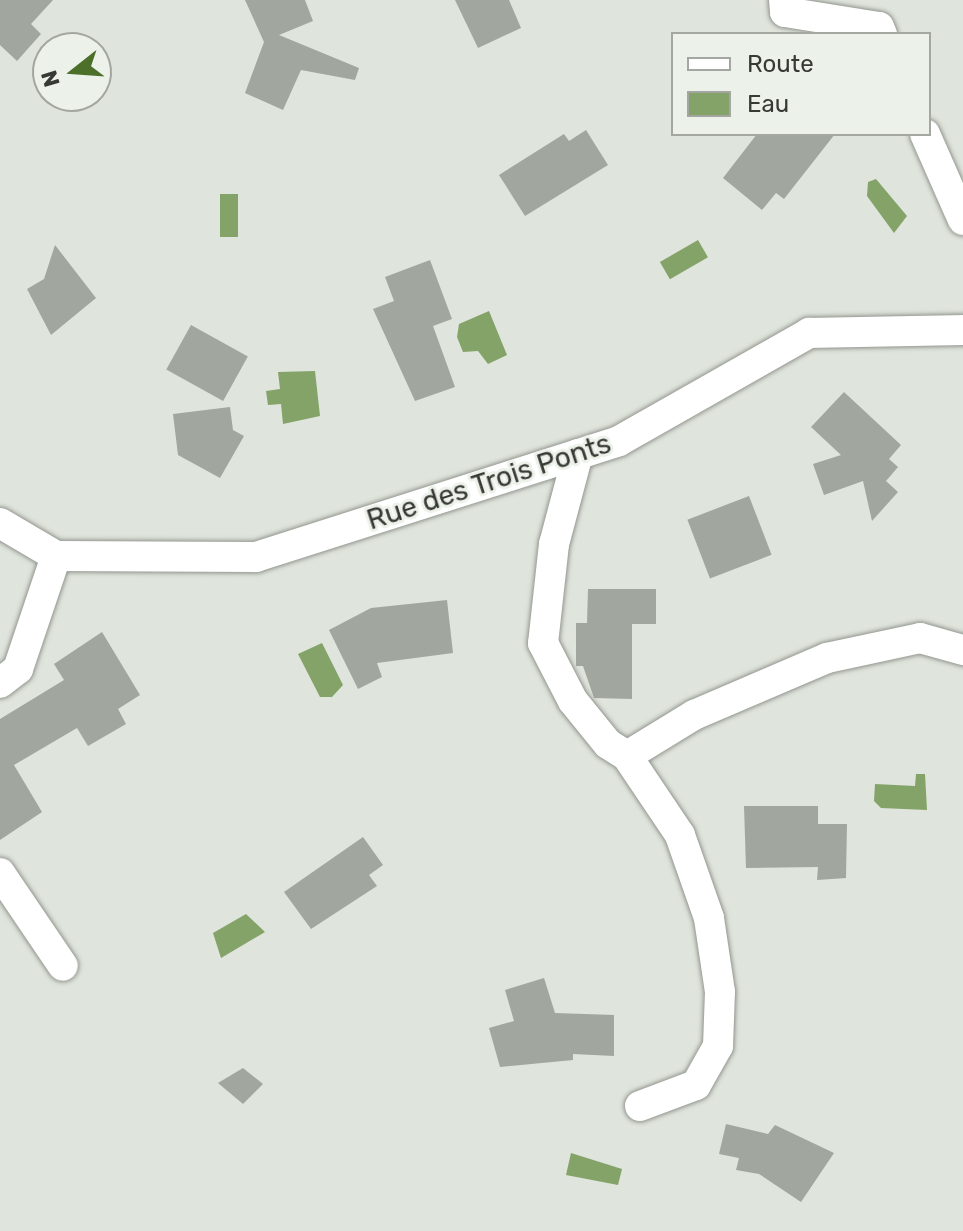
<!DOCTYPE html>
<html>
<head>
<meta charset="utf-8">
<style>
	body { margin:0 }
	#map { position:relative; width:963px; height:1231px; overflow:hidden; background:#dfe4dc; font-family:Rubik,sans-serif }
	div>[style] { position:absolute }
	.water>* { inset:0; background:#83a368; transform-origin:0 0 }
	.building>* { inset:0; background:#a1a69e; transform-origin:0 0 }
	.roads { filter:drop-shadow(0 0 2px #92968f) drop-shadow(0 0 2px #92968f) }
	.street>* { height:30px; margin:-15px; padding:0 15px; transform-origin:15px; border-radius:15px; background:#fff }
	span { translate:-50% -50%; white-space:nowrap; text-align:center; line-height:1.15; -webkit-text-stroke:6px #ecf1e9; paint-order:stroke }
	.street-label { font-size:28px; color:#373935 }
	.legend { position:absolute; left:671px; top:32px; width:260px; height:104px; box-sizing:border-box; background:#ecf1e9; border:2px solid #a4a7a1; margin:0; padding:10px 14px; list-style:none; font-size:24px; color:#373935 }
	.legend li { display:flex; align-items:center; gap:16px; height:40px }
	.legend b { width:40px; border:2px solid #a4a7a1 }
	.north { position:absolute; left:32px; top:32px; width:80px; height:80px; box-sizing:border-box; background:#ecf1e9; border:2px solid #a4a7a1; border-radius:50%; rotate:253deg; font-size:22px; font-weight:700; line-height:32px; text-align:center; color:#373935 }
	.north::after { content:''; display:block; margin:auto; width:28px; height:36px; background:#4c7029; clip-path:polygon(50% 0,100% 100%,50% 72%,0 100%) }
</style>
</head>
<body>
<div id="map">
	<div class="water">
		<div style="clip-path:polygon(876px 179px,907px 216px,894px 233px,867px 196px,868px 182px)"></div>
		<div style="left:220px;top:194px;width:18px;height:43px"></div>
		<div style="left:698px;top:240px;width:20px;height:44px;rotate:60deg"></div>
		<div style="clip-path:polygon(489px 311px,507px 355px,488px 364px,478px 351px,463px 352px,457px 337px,459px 324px)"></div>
		<div style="clip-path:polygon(315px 371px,320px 416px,283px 424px,281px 404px,268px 405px,266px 391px,280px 389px,278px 372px)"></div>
		<div style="clip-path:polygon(322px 643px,343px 685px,332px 697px,320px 697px,298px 654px)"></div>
		<div style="clip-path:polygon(916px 774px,925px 774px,927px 810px,881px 808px,874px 801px,875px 784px,915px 786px)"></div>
		<div style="clip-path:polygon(246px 914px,265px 932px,221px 958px,213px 933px)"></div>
		<div style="clip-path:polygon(571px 1153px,622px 1169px,618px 1185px,566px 1175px)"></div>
	</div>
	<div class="building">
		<div style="clip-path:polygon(0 0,53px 0,31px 24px,41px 34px,17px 61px,0 45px)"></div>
		<div style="clip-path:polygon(245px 0,305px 0,313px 21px,279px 35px,359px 68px,355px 80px,301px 70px,283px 110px,245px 93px,264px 42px)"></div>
		<div style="clip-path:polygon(455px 0,509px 0,521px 28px,478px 48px)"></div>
		<div style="clip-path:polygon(586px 130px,608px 165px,525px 216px,499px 175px,564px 134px,569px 141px)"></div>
		<div style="clip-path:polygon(757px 134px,835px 134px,784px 199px,776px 193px,762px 210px,723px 178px)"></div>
		<div style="clip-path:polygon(55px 245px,96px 298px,51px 335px,27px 289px,44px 279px)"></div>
		<div style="clip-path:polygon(430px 260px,452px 319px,433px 326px,455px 387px,415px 401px,373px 309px,394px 301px,385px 277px)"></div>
		<div style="left:191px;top:325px;width:65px;height:51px;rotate:29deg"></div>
		<div style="clip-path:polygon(844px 392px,901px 445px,889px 459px,898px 467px,886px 481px,898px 492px,872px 521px,863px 481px,824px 495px,813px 464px,841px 455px,811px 427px)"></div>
		<div style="clip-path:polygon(230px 407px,233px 430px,244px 436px,220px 478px,178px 455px,173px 414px)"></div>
		<div style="left:749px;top:496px;width:63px;height:66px;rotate:69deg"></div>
		<div style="clip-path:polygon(588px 589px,656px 589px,656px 624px,632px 624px,632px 699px,594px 698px,583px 666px,576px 666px,576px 623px,587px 623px)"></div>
		<div style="clip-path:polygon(447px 600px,453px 653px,377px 663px,382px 677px,358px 689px,329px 630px,371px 608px)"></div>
		<div style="clip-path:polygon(102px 632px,140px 695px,118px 709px,126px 724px,88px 746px,77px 728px,14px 765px,42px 812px,0 840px,0 719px,64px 680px,54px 664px)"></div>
		<div style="clip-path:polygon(744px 806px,818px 806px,818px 824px,847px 824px,846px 878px,817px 880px,818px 867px,746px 868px)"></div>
		<div style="clip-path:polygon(363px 837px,383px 865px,369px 875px,377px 886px,311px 929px,284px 892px)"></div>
		<div style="clip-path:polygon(544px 978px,555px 1013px,614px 1015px,614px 1056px,573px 1054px,573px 1060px,500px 1067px,489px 1028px,514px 1021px,505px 990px)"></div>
		<div style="clip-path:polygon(243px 1068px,263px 1084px,243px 1104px,218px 1083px)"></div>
		<div style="clip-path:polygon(726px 1124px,768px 1134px,775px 1125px,834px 1153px,801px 1202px,759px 1174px,736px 1170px,739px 1158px,719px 1154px)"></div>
	</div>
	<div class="roads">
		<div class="street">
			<div style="left:784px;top:0;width:12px;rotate:85deg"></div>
			<div style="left:785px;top:12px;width:95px;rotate:9.1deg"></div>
			<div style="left:879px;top:27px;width:8px;rotate:67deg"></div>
			<div style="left:925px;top:134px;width:94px;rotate:66.2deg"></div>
			<div style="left:578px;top:454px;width:93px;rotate:104.9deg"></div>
			<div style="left:554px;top:544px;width:100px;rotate:96.3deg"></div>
			<div style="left:543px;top:643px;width:65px;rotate:62.7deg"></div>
			<div style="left:573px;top:701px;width:55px;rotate:50.9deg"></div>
			<div style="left:608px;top:744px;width:22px;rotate:32deg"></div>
			<div style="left:0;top:523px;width:65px;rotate:30.5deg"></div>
			<div style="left:56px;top:556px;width:200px;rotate:0.3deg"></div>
			<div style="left:256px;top:557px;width:381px;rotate:-17.7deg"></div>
			<div style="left:619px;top:441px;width:219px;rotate:-29.6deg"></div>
			<div style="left:809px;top:333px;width:154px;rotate:-1.1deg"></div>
			<div style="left:0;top:683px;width:23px;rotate:-38deg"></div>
			<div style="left:18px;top:669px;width:119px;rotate:-71.4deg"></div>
			<div style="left:0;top:873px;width:112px;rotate:55.9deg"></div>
			<div style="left:640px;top:1106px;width:60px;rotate:-20.6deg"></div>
			<div style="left:696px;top:1085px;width:45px;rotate:-60.6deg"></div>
			<div style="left:718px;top:1046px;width:54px;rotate:-87.9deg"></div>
			<div style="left:720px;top:992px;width:75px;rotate:-98.5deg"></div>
			<div style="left:709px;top:918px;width:88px;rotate:-109.3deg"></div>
			<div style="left:680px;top:835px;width:95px;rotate:-123.9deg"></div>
			<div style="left:627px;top:756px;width:79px;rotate:-31.5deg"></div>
			<div style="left:694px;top:715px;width:145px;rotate:-23.2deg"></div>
			<div style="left:827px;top:658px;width:95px;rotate:-12.1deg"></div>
			<div style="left:920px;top:638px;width:45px;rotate:15.6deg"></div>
		</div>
	</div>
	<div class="street-label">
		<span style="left:489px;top:482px;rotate:-18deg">Rue des Trois Ponts</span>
	</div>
	<ul class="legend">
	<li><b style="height:10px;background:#fff"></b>Route</li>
	<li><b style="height:22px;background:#83a368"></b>Eau</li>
	</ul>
	<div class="north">N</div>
</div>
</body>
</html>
